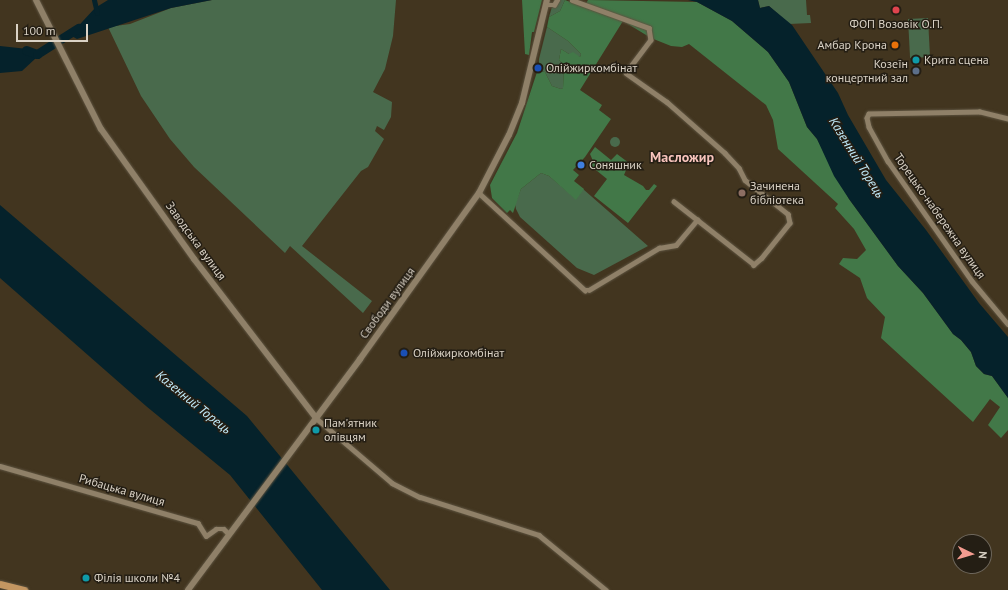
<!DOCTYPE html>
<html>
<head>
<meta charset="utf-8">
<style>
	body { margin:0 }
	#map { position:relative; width:1008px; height:590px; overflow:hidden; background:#42351f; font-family:"PT Sans",sans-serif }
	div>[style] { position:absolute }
	.green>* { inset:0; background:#496a4c; transform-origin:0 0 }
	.round { border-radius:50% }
	.forest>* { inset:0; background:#427848 }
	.water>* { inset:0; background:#05222b }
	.canal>* { height:5px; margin:-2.5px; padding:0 2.5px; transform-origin:2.5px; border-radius:2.5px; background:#05222b }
	.river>* { height:9px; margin:-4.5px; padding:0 4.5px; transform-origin:4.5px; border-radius:4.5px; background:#05222b }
	.roads { filter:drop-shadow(0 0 1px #5d5340) drop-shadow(0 0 1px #5d5340) }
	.street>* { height:4.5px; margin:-2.25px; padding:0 2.25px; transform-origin:2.25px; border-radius:2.25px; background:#8f8068 }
	.secondary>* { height:6px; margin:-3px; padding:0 3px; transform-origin:3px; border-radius:3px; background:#8f8068 }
	.primary>* { height:7px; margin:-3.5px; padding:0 3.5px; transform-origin:3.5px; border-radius:3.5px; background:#c39661 }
	.dots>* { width:11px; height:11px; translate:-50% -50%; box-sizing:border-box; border:2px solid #241e14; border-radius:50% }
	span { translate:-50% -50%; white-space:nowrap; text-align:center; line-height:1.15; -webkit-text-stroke:3px #241e14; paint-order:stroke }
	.poi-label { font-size:12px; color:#dad2c5 }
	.right { translate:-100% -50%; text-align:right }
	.left { translate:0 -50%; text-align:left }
	.street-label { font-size:12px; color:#dad2c5 }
	.water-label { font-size:13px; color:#c1ecfb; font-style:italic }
	.quarter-label { font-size:14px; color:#f8c4bc; font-weight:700 }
	.north { position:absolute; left:952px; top:534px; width:40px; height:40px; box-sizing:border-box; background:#241e14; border:1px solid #6d665b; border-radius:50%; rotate:95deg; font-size:11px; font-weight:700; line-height:16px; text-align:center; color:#dad2c5 }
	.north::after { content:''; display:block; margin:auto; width:14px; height:18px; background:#f59c90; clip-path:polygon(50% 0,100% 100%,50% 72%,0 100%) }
	.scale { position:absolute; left:16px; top:24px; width:72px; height:18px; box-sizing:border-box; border:2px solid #dad2c5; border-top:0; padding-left:5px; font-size:12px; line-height:14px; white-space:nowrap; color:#dad2c5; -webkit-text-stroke:3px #241e14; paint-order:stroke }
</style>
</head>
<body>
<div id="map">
	<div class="green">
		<div style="clip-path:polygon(212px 0,396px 0,393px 36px,385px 69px,373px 92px,392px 102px,391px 117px,384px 130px,377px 126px,375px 131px,384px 139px,368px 167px,361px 171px,302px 246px,372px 301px,363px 313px,290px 246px,285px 253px,194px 167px,170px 139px,141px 96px,108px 27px,130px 24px,171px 8px)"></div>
		<div style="clip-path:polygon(554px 0,565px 0,560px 11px,549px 17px)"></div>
		<div style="clip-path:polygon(758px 0,806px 0,807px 15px,810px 15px,811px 23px,789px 24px,769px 6px,760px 8px)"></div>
		<div style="left:928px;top:18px;width:39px;height:20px;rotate:87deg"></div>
		<div style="clip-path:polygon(547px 27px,568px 41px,581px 54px,580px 57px,569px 54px,561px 49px,559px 60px,564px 65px,563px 88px,561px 89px,552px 86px,545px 72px,539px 71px,539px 59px)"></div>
		<div class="round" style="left:610px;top:137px;width:10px;height:10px"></div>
		<div style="clip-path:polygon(541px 173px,549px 176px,576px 199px,583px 189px,648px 246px,594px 275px,577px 268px,520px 217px,516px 209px,515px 204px,521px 189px)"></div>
	</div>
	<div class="forest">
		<div style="clip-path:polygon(522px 0,542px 0,534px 32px,532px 32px,529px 55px,525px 54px)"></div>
		<div style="clip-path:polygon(565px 0,584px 7px,588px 0,697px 2px,732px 21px,768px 52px,789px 82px,807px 127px,817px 139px,849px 199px,898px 266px,923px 293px,953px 334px,961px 340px,971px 352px,976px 366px,984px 374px,992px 376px,1008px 398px,1008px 430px,1001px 438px,988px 425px,1000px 407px,990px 399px,973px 422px,881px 338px,885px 317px,867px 298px,860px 278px,839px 264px,843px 258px,857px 259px,866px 250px,854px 229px,835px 208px,838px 204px,778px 149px,773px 120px,766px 105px,689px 44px,682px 47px,671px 46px,651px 38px,623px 21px,580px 90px,602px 105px,599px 110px,611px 119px,585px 157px,573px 170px,579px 175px,574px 181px,584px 189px,576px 200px,549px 176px,541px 173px,521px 189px,513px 213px,510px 210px,507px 213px,492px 198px,490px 185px,517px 133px,537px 72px,545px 72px,552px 86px,561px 89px,563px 88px,564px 65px,559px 60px,561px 49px,569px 54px,573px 52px,580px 57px,581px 54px,568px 41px,547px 27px,549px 17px,560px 11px)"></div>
		<div style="clip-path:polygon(595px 147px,611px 160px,617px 154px,629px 163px,624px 175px,643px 186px,646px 190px,649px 190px,654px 184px,657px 186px,628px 223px,594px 196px,607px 179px,591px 166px,593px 161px,590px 154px)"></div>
	</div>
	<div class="water">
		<div style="clip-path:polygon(108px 0,212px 0,171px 8px,77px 39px,70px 35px,95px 8px)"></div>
		<div style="clip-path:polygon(688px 0,758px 0,760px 8px,769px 6px,792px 25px,838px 93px,848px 115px,886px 180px,926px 230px,979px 303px,1008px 337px,1008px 398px,992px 376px,984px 374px,976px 366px,971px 352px,961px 340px,953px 334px,923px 293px,898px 266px,849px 199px,834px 176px,817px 139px,807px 127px,789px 82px,768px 52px,732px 21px,697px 2px)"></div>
		<div style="clip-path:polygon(0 46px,37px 50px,36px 58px,22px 71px,0 73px)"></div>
		<div style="clip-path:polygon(0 205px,247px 416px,390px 590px,322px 590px,230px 475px,146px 406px,0 278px)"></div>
	</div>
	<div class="canal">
		<div style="left:94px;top:0;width:13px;rotate:77deg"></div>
	</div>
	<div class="river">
		<div style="left:26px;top:50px;width:12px;rotate:20deg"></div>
		<div style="left:37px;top:54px;width:49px;rotate:-32.4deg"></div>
	</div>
	<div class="roads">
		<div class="street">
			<div style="left:572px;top:0;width:82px;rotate:20deg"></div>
			<div style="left:649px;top:28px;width:12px;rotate:81deg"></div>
			<div style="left:651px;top:40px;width:41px;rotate:127.1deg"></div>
			<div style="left:626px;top:73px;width:50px;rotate:35.3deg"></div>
			<div style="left:667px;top:102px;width:77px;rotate:41.3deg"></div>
			<div style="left:725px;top:153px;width:21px;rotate:47deg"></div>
			<div style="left:739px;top:168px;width:13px;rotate:63deg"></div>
			<div style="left:745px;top:180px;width:55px;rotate:38.3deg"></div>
			<div style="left:788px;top:214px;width:9px;rotate:77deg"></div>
			<div style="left:790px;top:223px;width:45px;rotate:128.7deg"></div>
			<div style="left:762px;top:258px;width:11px;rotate:139deg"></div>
			<div style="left:754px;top:265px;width:102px;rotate:-141.8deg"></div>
			<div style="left:546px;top:5px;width:8px"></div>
			<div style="left:554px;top:5px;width:6px;rotate:-59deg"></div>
			<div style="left:1008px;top:119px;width:29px;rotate:-166deg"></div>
			<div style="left:980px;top:112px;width:111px;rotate:179deg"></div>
			<div style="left:869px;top:114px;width:4px;rotate:117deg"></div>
			<div style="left:867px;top:118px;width:9px;rotate:77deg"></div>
			<div style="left:869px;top:127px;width:39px;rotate:61deg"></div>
			<div style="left:888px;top:161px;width:146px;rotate:55deg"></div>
			<div style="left:972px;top:281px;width:56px;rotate:50.1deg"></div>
			<div style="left:479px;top:193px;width:144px;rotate:42.5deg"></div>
			<div style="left:585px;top:290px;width:4px"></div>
			<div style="left:589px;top:290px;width:82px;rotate:-31deg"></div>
			<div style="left:659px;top:248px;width:17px;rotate:-10deg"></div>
			<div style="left:676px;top:245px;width:33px;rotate:-50deg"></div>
			<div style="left:316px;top:418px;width:100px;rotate:40.5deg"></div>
			<div style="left:392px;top:483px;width:31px;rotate:27deg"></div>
			<div style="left:420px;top:497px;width:125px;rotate:17.7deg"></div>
			<div style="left:539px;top:535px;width:87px;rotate:39.4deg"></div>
			<div style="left:0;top:466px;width:206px;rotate:16.1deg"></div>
			<div style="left:198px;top:523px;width:15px;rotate:58deg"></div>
			<div style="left:206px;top:536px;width:12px;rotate:-35deg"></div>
			<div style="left:216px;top:529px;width:8px"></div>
			<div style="left:224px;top:529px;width:7px;rotate:45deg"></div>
		</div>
		<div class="secondary">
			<div style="left:36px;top:0;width:144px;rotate:63.3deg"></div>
			<div style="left:101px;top:129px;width:160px;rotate:54.4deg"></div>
			<div style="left:194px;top:259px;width:200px;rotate:52.5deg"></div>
			<div style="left:188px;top:590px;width:288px;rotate:-53.3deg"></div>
			<div style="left:360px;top:359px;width:204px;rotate:-54.4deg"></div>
			<div style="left:479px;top:193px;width:65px;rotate:-62.7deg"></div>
			<div style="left:509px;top:135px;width:35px;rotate:-68deg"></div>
			<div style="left:522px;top:103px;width:106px;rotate:-76.4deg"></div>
		</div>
		<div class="primary">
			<div style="left:0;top:584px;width:25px;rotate:14deg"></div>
		</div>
	</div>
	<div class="dots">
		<div style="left:896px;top:10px;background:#e0444e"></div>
		<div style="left:895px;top:45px;background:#e8710a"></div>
		<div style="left:916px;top:60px;background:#0f9aa8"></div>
		<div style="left:538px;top:68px;background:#1a4fb4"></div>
		<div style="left:916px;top:71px;background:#5c6f8a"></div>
		<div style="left:581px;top:165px;background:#3f7fe0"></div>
		<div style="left:742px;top:193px;background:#8d6e63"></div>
		<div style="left:404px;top:353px;background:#1a4fb4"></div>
		<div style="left:316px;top:430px;background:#0f9aa8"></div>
		<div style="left:86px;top:578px;background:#0f9aa8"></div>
	</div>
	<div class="poi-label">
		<span style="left:896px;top:24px">ФОП Возовік О.П.</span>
		<span class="right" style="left:887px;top:45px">Амбар Крона</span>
		<span class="left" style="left:924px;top:60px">Крита сцена</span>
		<span class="right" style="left:908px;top:71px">Козеїн<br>концертний зал</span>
		<span class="left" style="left:546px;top:68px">Олійжиркомбінат</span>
		<span class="left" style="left:589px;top:165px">Соняшник</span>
		<span class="left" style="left:750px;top:193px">Зачинена<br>бібліотека</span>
		<span class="left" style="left:413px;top:353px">Олійжиркомбiнат</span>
		<span class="left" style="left:324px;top:430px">Пам'ятник<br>олівцям</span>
		<span class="left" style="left:94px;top:578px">Філія школи №4</span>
	</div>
	<div class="street-label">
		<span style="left:940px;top:216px;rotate:55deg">Торецько-набережна вулиця</span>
		<span style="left:196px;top:241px;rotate:54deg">Заводська вулиця</span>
		<span style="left:387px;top:303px;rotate:-54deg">Свободи вулиця</span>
		<span style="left:122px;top:490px;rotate:16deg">Рибацька вулиця</span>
	</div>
	<div class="water-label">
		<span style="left:856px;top:158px;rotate:58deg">Казенний Торець</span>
		<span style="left:193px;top:403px;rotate:39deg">Казенний Торець</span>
	</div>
	<div class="quarter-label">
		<span style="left:682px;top:157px">Масложир</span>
	</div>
	<div class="north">N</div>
	<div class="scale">100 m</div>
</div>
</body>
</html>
